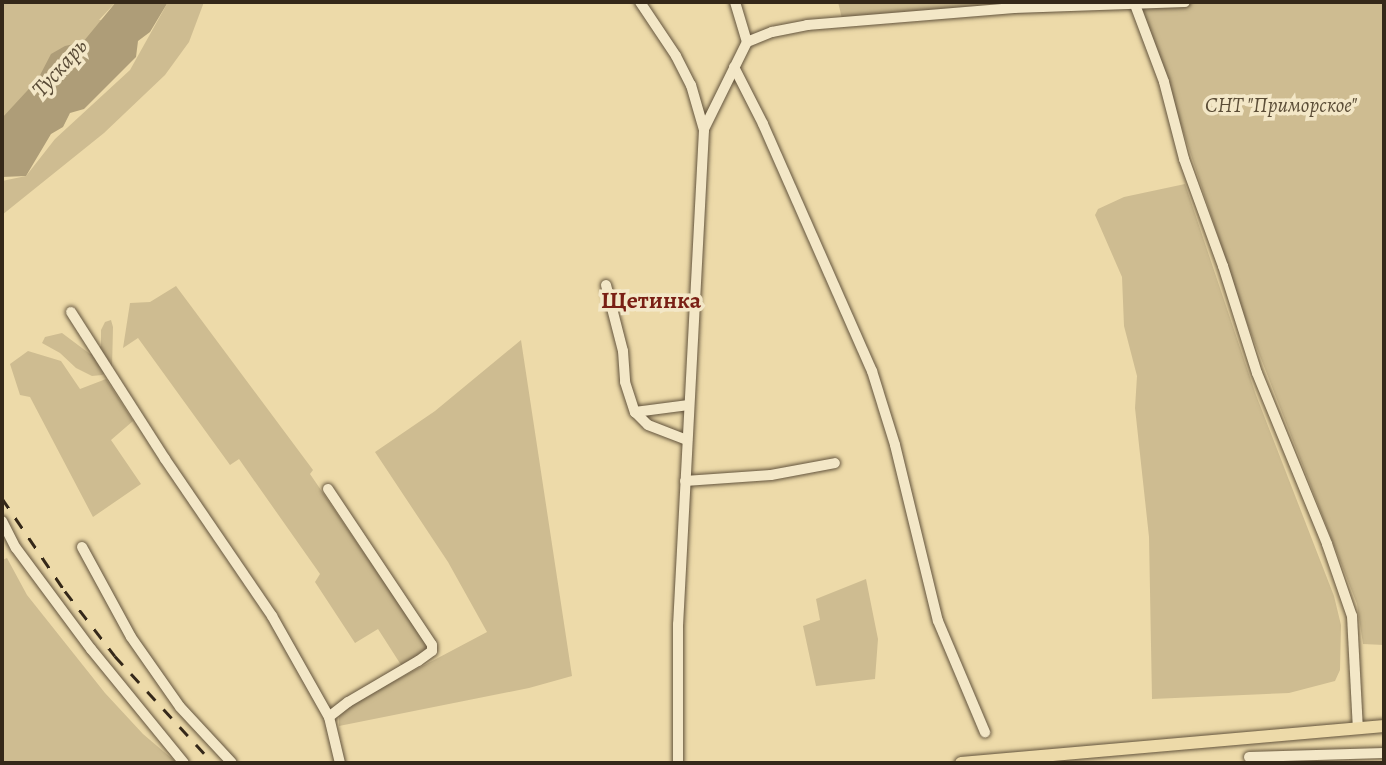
<!DOCTYPE html>
<html>
<head>
<meta charset="utf-8">
<style>
	body { margin:0 }
	#map { position:relative; width:1386px; height:765px; overflow:hidden; background:#eddaa9; font-family:Alegreya,serif }
	div>[style] { position:absolute }
	.green>* { inset:0; background:#cebc91 }
	.water>* { inset:0; background:#ae9d78 }
	.roads { filter:drop-shadow(0 0 2px #63543d) drop-shadow(0 0 2px #63543d) }
	.minor>* { height:10px; margin:-5px; padding:0 5px; transform-origin:5px; border-radius:5px; background:#f3e7c7 }
	.major>* { height:12px; margin:-6px; padding:0 6px; transform-origin:6px; border-radius:6px; background:#eddaa9 }
	.rail>* { height:2.5px; margin-top:-1.25px; transform-origin:0; background:repeating-linear-gradient(90deg,#352819 0 12px,transparent 0 24px) }
	span { translate:-50% -50%; white-space:nowrap; text-align:center; line-height:1.15; -webkit-text-stroke:7px #f3e7c7; paint-order:stroke }
	.park-label { font-size:21px; color:#5b4d37; font-style:italic }
	.water-label { font-size:23px; color:#594b36; font-style:italic }
	.quarter-label { font-size:24px; color:#7a1f14; font-weight:700 }
	.frame { position:absolute; inset:0; border:4px solid #352819; pointer-events:none }
</style>
</head>
<body>
<div id="map">
	<div class="green">
		<div style="clip-path:polygon(2px 2px,116px 2px,99px 20px,111px 19px,2px 136px)"></div>
		<div style="clip-path:polygon(168px 2px,204px 2px,189px 42px,165px 75px,104px 133px,2px 215px,2px 181px,26px 176px,55px 139px,130px 70px)"></div>
		<div style="clip-path:polygon(838px 2px,1384px 2px,1384px 645px,1363px 644px,1357px 604px,1247px 323px,1142px 8px,918px 18px,844px 27px)"></div>
		<div style="clip-path:polygon(1185px 184px,1256px 395px,1334px 596px,1341px 625px,1340px 670px,1335px 681px,1289px 693px,1152px 699px,1149px 537px,1135px 408px,1137px 376px,1124px 326px,1122px 277px,1095px 215px,1098px 209px,1124px 197px)"></div>
		<div style="clip-path:polygon(176px 286px,313px 470px,310px 474px,429px 648px,403px 668px,378px 629px,355px 643px,315px 582px,320px 574px,239px 459px,230px 465px,138px 338px,123px 348px,130px 303px,150px 302px)"></div>
		<div style="clip-path:polygon(111px 320px,113px 327px,112px 369px,102px 375px,92px 376px,76px 368px,60px 353px,42px 343px,45px 337px,62px 333px,90px 354px,101px 346px,101px 330px,105px 322px)"></div>
		<div style="clip-path:polygon(521px 340px,572px 676px,529px 688px,339px 726px,339px 716px,351px 704px,487px 632px,448px 562px,375px 452px,435px 411px)"></div>
		<div style="clip-path:polygon(28px 351px,61px 361px,80px 389px,106px 379px,133px 421px,111px 440px,141px 484px,93px 517px,30px 397px,20px 395px,10px 364px)"></div>
		<div style="clip-path:polygon(7px 558px,27px 595px,105px 693px,143px 734px,177px 763px,2px 763px,2px 560px)"></div>
		<div style="clip-path:polygon(866px 579px,878px 639px,875px 679px,816px 686px,803px 626px,820px 620px,816px 599px)"></div>
	</div>
	<div class="water">
		<div style="clip-path:polygon(116px 2px,168px 2px,150px 32px,138px 41px,136px 57px,84px 109px,70px 113px,63px 127px,51px 134px,26px 176px,2px 177px,2px 118px,38px 79px,51px 54px,65px 46px,83px 42px)"></div>
	</div>
	<div class="roads">
		<div class="minor">
			<div style="left:640px;top:2px;width:65px;rotate:56.3deg"></div>
			<div style="left:676px;top:56px;width:33px;rotate:63deg"></div>
			<div style="left:691px;top:85px;width:47px;rotate:73.9deg"></div>
			<div style="left:704px;top:130px;width:495px;rotate:93deg"></div>
			<div style="left:678px;top:624px;width:139px;rotate:90deg"></div>
			<div style="left:735px;top:2px;width:42px;rotate:73.3deg"></div>
			<div style="left:1134px;top:2px;width:85px;rotate:69.4deg"></div>
			<div style="left:1164px;top:82px;width:80px;rotate:75.4deg"></div>
			<div style="left:1184px;top:159px;width:114px;rotate:70deg"></div>
			<div style="left:1223px;top:266px;width:112px;rotate:72.4deg"></div>
			<div style="left:1257px;top:373px;width:185px;rotate:67.7deg"></div>
			<div style="left:1327px;top:544px;width:76px;rotate:70.9deg"></div>
			<div style="left:1352px;top:616px;width:113px;rotate:87deg"></div>
			<div style="left:734px;top:67px;width:64px;rotate:63deg"></div>
			<div style="left:763px;top:124px;width:270px;rotate:66.2deg"></div>
			<div style="left:872px;top:371px;width:77px;rotate:72.7deg"></div>
			<div style="left:895px;top:445px;width:181px;rotate:76.3deg"></div>
			<div style="left:938px;top:621px;width:121px;rotate:67.1deg"></div>
			<div style="left:704px;top:129px;width:97px;rotate:-63.7deg"></div>
			<div style="left:747px;top:42px;width:27px;rotate:-22deg"></div>
			<div style="left:772px;top:32px;width:36px;rotate:-11deg"></div>
			<div style="left:807px;top:25px;width:208px;rotate:-4.7deg"></div>
			<div style="left:1014px;top:8px;width:171px;rotate:-2deg"></div>
			<div style="left:606px;top:285px;width:68px;rotate:75.6deg"></div>
			<div style="left:623px;top:351px;width:31px;rotate:86deg"></div>
			<div style="left:625px;top:382px;width:32px;rotate:72deg"></div>
			<div style="left:635px;top:412px;width:18px;rotate:45deg"></div>
			<div style="left:648px;top:425px;width:42px;rotate:21deg"></div>
			<div style="left:71px;top:312px;width:174px;rotate:57.4deg"></div>
			<div style="left:165px;top:459px;width:190px;rotate:55.7deg"></div>
			<div style="left:272px;top:616px;width:116px;rotate:60.6deg"></div>
			<div style="left:329px;top:717px;width:47px;rotate:76.6deg"></div>
			<div style="left:635px;top:412px;width:54px;rotate:-7.4deg"></div>
			<div style="left:685px;top:481px;width:86px;rotate:-4deg"></div>
			<div style="left:771px;top:475px;width:65px;rotate:-10.6deg"></div>
			<div style="left:328px;top:489px;width:187px;rotate:56.3deg"></div>
			<div style="left:432px;top:645px;width:6px;rotate:90deg"></div>
			<div style="left:432px;top:651px;width:17px;rotate:144deg"></div>
			<div style="left:418px;top:661px;width:81px;rotate:149.6deg"></div>
			<div style="left:348px;top:702px;width:24px;rotate:142deg"></div>
			<div style="left:2px;top:521px;width:30px;rotate:63deg"></div>
			<div style="left:16px;top:548px;width:126px;rotate:53.4deg"></div>
			<div style="left:91px;top:649px;width:147px;rotate:50.8deg"></div>
			<div style="left:82px;top:547px;width:102px;rotate:61.4deg"></div>
			<div style="left:131px;top:637px;width:85px;rotate:55deg"></div>
			<div style="left:180px;top:707px;width:76px;rotate:47.1deg"></div>
			<div style="left:1249px;top:757px;width:135px;rotate:-1.7deg"></div>
		</div>
		<div class="major">
			<div style="left:961px;top:763px;width:425px;rotate:-5deg"></div>
		</div>
	</div>
	<div class="rail">
		<div style="left:2px;top:498px;width:112px;rotate:55.9deg"></div>
		<div style="left:65px;top:591px;width:82px;rotate:52.4deg"></div>
		<div style="left:115px;top:656px;width:145px;rotate:47.5deg"></div>
	</div>
	<div class="park-label">
		<span style="left:1281px;top:105px">СНТ "Приморское"</span>
	</div>
	<div class="water-label">
		<span style="left:60px;top:68px;rotate:-48deg">Тускарь</span>
	</div>
	<div class="quarter-label">
		<span style="left:651px;top:301px">Щетинка</span>
	</div>
	<div class="frame"></div>
</div>
</body>
</html>
